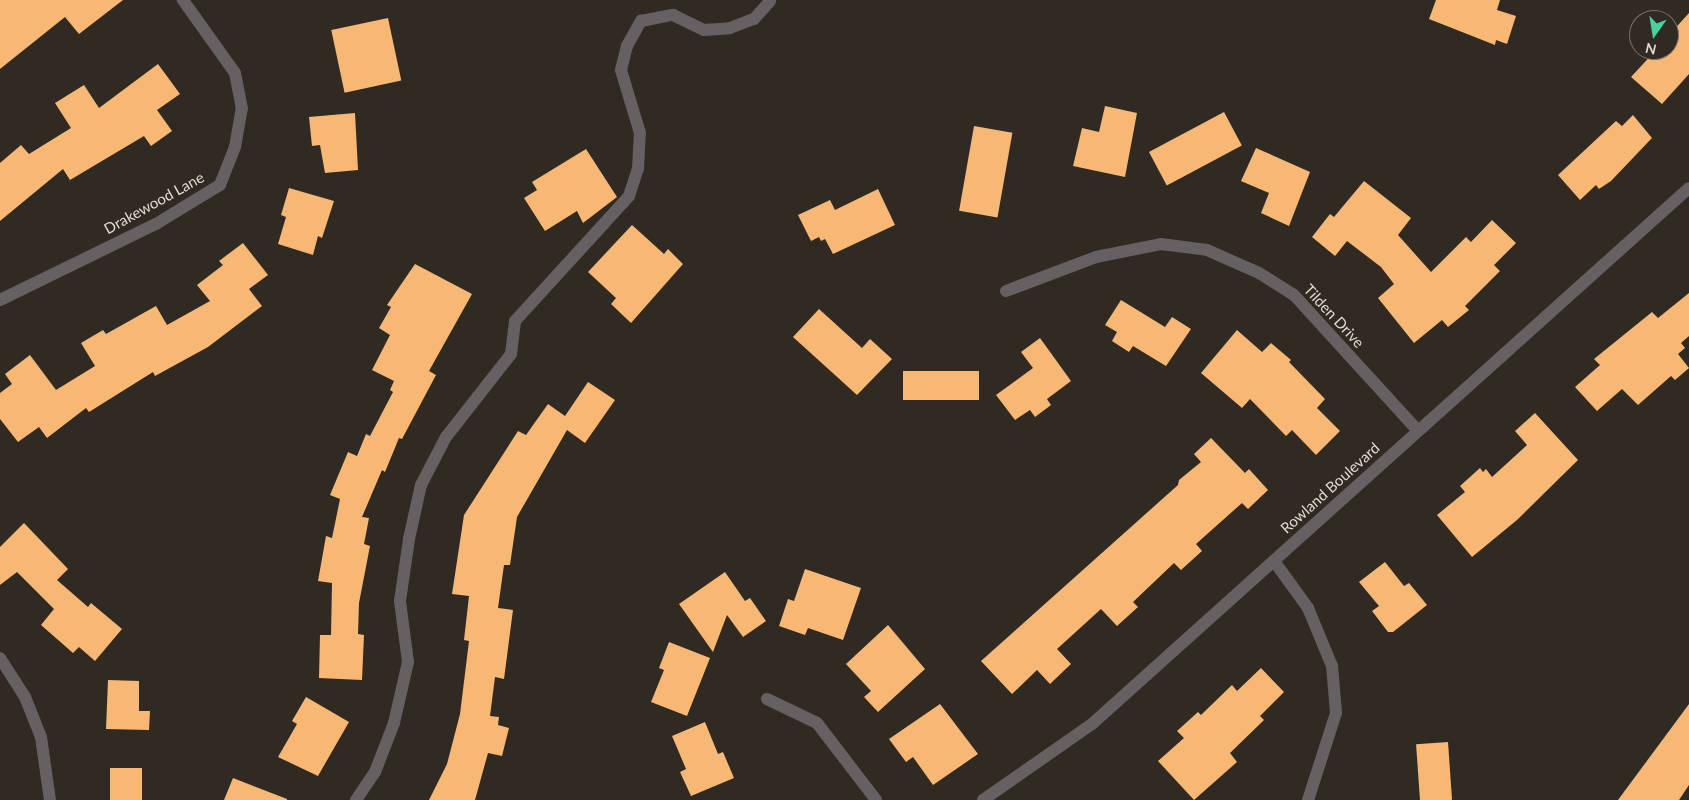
<!DOCTYPE html>
<html>
<head>
<meta charset="utf-8">
<style>
	body { margin:0 }
	#map { position:relative; width:1689px; height:800px; overflow:hidden; background:#312a22; font-family:Lato,sans-serif }
	div>[style] { position:absolute }
	.building>* { inset:0; background:#f7b875; transform-origin:0 0 }
	.service>* { height:12px; margin:-6px; padding:0 6px; transform-origin:6px; border-radius:6px; background:#656061 }
	.minor>* { height:12px; margin:-6px; padding:0 6px; transform-origin:6px; border-radius:6px; background:#656061 }
	span { translate:-50% -50%; white-space:nowrap; text-align:center; line-height:1.15; -webkit-text-stroke:5px #312a22; paint-order:stroke }
	.street-label { font-size:15px; color:#dfdbd6 }
	.north { position:absolute; left:1629px; top:10px; width:50px; height:50px; box-sizing:border-box; background:#312a22; border:1px solid #77716a; border-radius:50%; rotate:193deg; font-size:14px; font-weight:700; line-height:20px; text-align:center; color:#dfdbd6 }
	.north::after { content:''; display:block; margin:auto; width:18px; height:22px; background:#45d49f; clip-path:polygon(50% 0,100% 100%,50% 72%,0 100%) }
</style>
</head>
<body>
<div id="map">
	<div class="building">
		<div style="clip-path:polygon(0 0,123px 0,79px 34px,65px 17px,0 69px)"></div>
		<div style="clip-path:polygon(1436px 0,1500px 0,1497px 10px,1516px 16px,1507px 44px,1496px 40px,1495px 45px,1429px 19px)"></div>
		<div style="clip-path:polygon(1689px 13px,1689px 74px,1662px 104px,1631px 77px,1656px 50px,1669px 50px,1669px 35px)"></div>
		<div style="left:388px;top:18px;width:64px;height:58px;rotate:78deg"></div>
		<div style="clip-path:polygon(158px 64px,180px 94px,157px 110px,172px 131px,151px 146px,144px 136px,70px 180px,63px 169px,0 221px,0 163px,21px 145px,29px 154px,71px 128px,55px 103px,84px 85px,99px 108px)"></div>
		<div style="clip-path:polygon(1105px 106px,1137px 113px,1125px 177px,1073px 166px,1082px 128px,1099px 132px)"></div>
		<div style="left:1224px;top:112px;width:38px;height:85px;rotate:62deg"></div>
		<div style="clip-path:polygon(355px 113px,358px 170px,325px 173px,320px 145px,312px 146px,309px 117px)"></div>
		<div style="clip-path:polygon(1633px 115px,1652px 138px,1611px 181px,1599px 189px,1596px 185px,1580px 200px,1558px 175px,1616px 121px,1622px 126px)"></div>
		<div style="left:974px;top:126px;width:39px;height:86px;rotate:10deg"></div>
		<div style="clip-path:polygon(1256px 148px,1310px 172px,1289px 226px,1261px 213px,1269px 193px,1241px 181px)"></div>
		<div style="clip-path:polygon(586px 149px,617px 197px,583px 223px,577px 211px,545px 231px,524px 198px,537px 190px,532px 182px)"></div>
		<div style="clip-path:polygon(1364px 181px,1411px 218px,1398px 235px,1431px 272px,1466px 237px,1471px 242px,1492px 220px,1516px 243px,1494px 265px,1500px 271px,1465px 306px,1469px 310px,1448px 327px,1442px 320px,1414px 343px,1378px 298px,1394px 284px,1381px 267px,1347px 241px,1335px 256px,1312px 237px,1330px 214px,1334px 217px)"></div>
		<div style="clip-path:polygon(289px 188px,334px 201px,322px 238px,318px 236px,313px 255px,278px 244px,286px 217px,281px 215px)"></div>
		<div style="clip-path:polygon(878px 189px,895px 225px,833px 254px,825px 239px,821px 241px,819px 237px,811px 241px,798px 215px,830px 200px,835px 210px)"></div>
		<div style="clip-path:polygon(632px 225px,664px 254px,668px 249px,683px 264px,631px 323px,611px 304px,616px 298px,588px 272px)"></div>
		<div style="clip-path:polygon(243px 243px,268px 275px,249px 289px,262px 306px,208px 347px,155px 376px,153px 372px,89px 412px,86px 408px,47px 438px,39px 427px,18px 442px,0 419px,0 393px,12px 384px,5px 374px,30px 355px,56px 390px,95px 366px,81px 343px,103px 330px,106px 334px,156px 306px,167px 325px,210px 301px,197px 285px,223px 265px,219px 261px)"></div>
		<div style="clip-path:polygon(415px 264px,472px 294px,429px 371px,436px 375px,402px 439px,399px 438px,385px 472px,382px 470px,362px 517px,369px 518px,364px 544px,370px 546px,359px 603px,358px 634px,364px 635px,362px 680px,319px 678px,320px 635px,331px 635px,332px 583px,318px 581px,326px 536px,332px 538px,340px 499px,330px 495px,348px 452px,357px 456px,366px 434px,370px 436px,393px 392px,390px 390px,394px 381px,372px 370px,390px 335px,379px 328px,391px 307px,387px 305px)"></div>
		<div style="clip-path:polygon(1689px 293px,1689px 336px,1681px 343px,1685px 348px,1678px 354px,1689px 368px,1675px 380px,1671px 376px,1638px 405px,1622px 389px,1597px 411px,1575px 387px,1600px 365px,1594px 359px,1652px 312px,1658px 318px)"></div>
		<div style="clip-path:polygon(1121px 300px,1165px 327px,1172px 317px,1191px 329px,1166px 366px,1133px 346px,1129px 352px,1112px 341px,1117px 332px,1105px 325px)"></div>
		<div style="clip-path:polygon(819px 309px,862px 348px,870px 339px,892px 359px,857px 395px,793px 337px)"></div>
		<div style="clip-path:polygon(1237px 330px,1262px 352px,1271px 343px,1291px 360px,1289px 362px,1325px 399px,1317px 408px,1340px 431px,1316px 455px,1292px 430px,1286px 436px,1250px 399px,1242px 408px,1201px 373px)"></div>
		<div style="clip-path:polygon(1040px 338px,1071px 381px,1047px 399px,1051px 405px,1035px 417px,1030px 410px,1015px 420px,996px 395px,1033px 368px,1021px 352px)"></div>
		<div style="left:903px;top:371px;width:76px;height:29px"></div>
		<div style="clip-path:polygon(588px 382px,615px 400px,585px 443px,567px 430px,517px 517px,510px 565px,504px 565px,498px 608px,513px 610px,504px 679px,495px 677px,490px 716px,499px 717px,498px 725px,509px 728px,502px 756px,488px 753px,475px 800px,429px 800px,447px 764px,460px 714px,469px 641px,464px 640px,469px 596px,452px 594px,464px 515px,518px 431px,526px 435px,548px 404px,565px 416px)"></div>
		<div style="clip-path:polygon(1535px 413px,1578px 460px,1517px 520px,1472px 557px,1437px 515px,1465px 492px,1460px 486px,1480px 468px,1483px 472px,1486px 469px,1492px 477px,1527px 445px,1515px 431px)"></div>
		<div style="clip-path:polygon(1211px 438px,1245px 473px,1249px 469px,1268px 490px,1248px 509px,1242px 503px,1196px 544px,1202px 551px,1181px 570px,1174px 563px,1133px 602px,1138px 607px,1117px 626px,1101px 609px,1057px 649px,1071px 664px,1050px 684px,1037px 670px,1012px 694px,981px 661px,1178px 485px,1179px 480px,1201px 462px,1194px 454px)"></div>
		<div style="clip-path:polygon(24px 523px,68px 569px,57px 580px,88px 607px,91px 603px,122px 629px,95px 661px,79px 647px,73px 653px,41px 625px,54px 609px,17px 572px,0 585px,0 547px)"></div>
		<div style="clip-path:polygon(1385px 562px,1404px 586px,1409px 583px,1427px 605px,1393px 632px,1388px 632px,1372px 611px,1379px 606px,1359px 582px)"></div>
		<div style="clip-path:polygon(805px 569px,861px 588px,843px 640px,808px 628px,805px 635px,779px 626px,788px 599px,794px 601px)"></div>
		<div style="clip-path:polygon(725px 572px,745px 601px,750px 598px,766px 621px,743px 637px,727px 615px,713px 652px,679px 604px)"></div>
		<div style="clip-path:polygon(888px 625px,925px 669px,878px 712px,864px 697px,871px 691px,846px 664px)"></div>
		<div style="clip-path:polygon(669px 642px,710px 658px,687px 716px,651px 702px,664px 670px,659px 668px)"></div>
		<div style="clip-path:polygon(1261px 668px,1284px 692px,1260px 716px,1264px 720px,1230px 753px,1237px 762px,1194px 800px,1158px 761px,1184px 738px,1177px 731px,1198px 712px,1201px 715px,1232px 685px,1237px 691px)"></div>
		<div style="clip-path:polygon(108px 680px,139px 681px,139px 711px,150px 711px,149px 730px,106px 729px)"></div>
		<div style="clip-path:polygon(306px 697px,349px 722px,318px 776px,278px 757px,297px 724px,292px 721px)"></div>
		<div style="clip-path:polygon(940px 704px,978px 754px,933px 785px,913px 757px,906px 762px,889px 739px)"></div>
		<div style="clip-path:polygon(1689px 704px,1689px 785px,1679px 800px,1618px 800px)"></div>
		<div style="clip-path:polygon(705px 722px,718px 754px,723px 752px,734px 778px,691px 796px,680px 772px,686px 769px,672px 736px)"></div>
		<div style="left:1448px;top:742px;width:58px;height:32px;rotate:86deg"></div>
		<div style="left:110px;top:768px;width:32px;height:32px"></div>
		<div style="clip-path:polygon(233px 778px,287px 799px,287px 800px,224px 800px)"></div>
	</div>
	<div class="service">
		<div style="left:511px;top:354px;width:33px;rotate:-83deg"></div>
		<div style="left:515px;top:321px;width:169px;rotate:-47.6deg"></div>
		<div style="left:629px;top:196px;width:28px;rotate:-72deg"></div>
		<div style="left:638px;top:169px;width:36px;rotate:-87deg"></div>
		<div style="left:640px;top:133px;width:66px;rotate:-106.8deg"></div>
		<div style="left:621px;top:70px;width:25px;rotate:-76deg"></div>
		<div style="left:627px;top:46px;width:29px;rotate:-61deg"></div>
		<div style="left:641px;top:21px;width:33px;rotate:-11deg"></div>
		<div style="left:673px;top:15px;width:34px;rotate:26deg"></div>
		<div style="left:704px;top:30px;width:26px;rotate:-4deg"></div>
		<div style="left:730px;top:28px;width:26px;rotate:-21deg"></div>
		<div style="left:754px;top:19px;width:24px;rotate:-48deg"></div>
	</div>
	<div class="minor">
		<div style="left:1006px;top:291px;width:96px;rotate:-20.7deg"></div>
		<div style="left:1096px;top:257px;width:66px;rotate:-11.3deg"></div>
		<div style="left:1161px;top:244px;width:46px;rotate:7.4deg"></div>
		<div style="left:1207px;top:250px;width:57px;rotate:23.9deg"></div>
		<div style="left:1259px;top:273px;width:41px;rotate:32.2deg"></div>
		<div style="left:1294px;top:295px;width:184px;rotate:47.6deg"></div>
		<div style="left:0;top:300px;width:174px;rotate:-26deg"></div>
		<div style="left:156px;top:224px;width:75px;rotate:-31.4deg"></div>
		<div style="left:220px;top:185px;width:41px;rotate:-68.5deg"></div>
		<div style="left:235px;top:147px;width:39px;rotate:-80deg"></div>
		<div style="left:242px;top:109px;width:37px;rotate:-101deg"></div>
		<div style="left:235px;top:73px;width:90px;rotate:-125.5deg"></div>
		<div style="left:1274px;top:561px;width:58px;rotate:54.1deg"></div>
		<div style="left:1308px;top:608px;width:63px;rotate:67.5deg"></div>
		<div style="left:1332px;top:666px;width:47px;rotate:85.1deg"></div>
		<div style="left:1336px;top:713px;width:91px;rotate:107.8deg"></div>
		<div style="left:0;top:658px;width:46px;rotate:57.3deg"></div>
		<div style="left:25px;top:697px;width:43px;rotate:68.2deg"></div>
		<div style="left:41px;top:737px;width:64px;rotate:81.9deg"></div>
		<div style="left:767px;top:699px;width:55px;rotate:25.6deg"></div>
		<div style="left:817px;top:723px;width:97px;rotate:52.5deg"></div>
		<div style="left:356px;top:800px;width:34px;rotate:-56deg"></div>
		<div style="left:375px;top:772px;width:53px;rotate:-68.8deg"></div>
		<div style="left:394px;top:723px;width:63px;rotate:-77.1deg"></div>
		<div style="left:408px;top:662px;width:62px;rotate:-97.5deg"></div>
		<div style="left:400px;top:601px;width:63px;rotate:-81.7deg"></div>
		<div style="left:409px;top:539px;width:55px;rotate:-77.5deg"></div>
		<div style="left:421px;top:485px;width:54px;rotate:-62.5deg"></div>
		<div style="left:446px;top:437px;width:105px;rotate:-51.9deg"></div>
		<div style="left:983px;top:800px;width:133px;rotate:-34.9deg"></div>
		<div style="left:1092px;top:724px;width:802px;rotate:-41.92deg"></div>
	</div>
	<div class="street-label">
		<span style="left:154px;top:203px;rotate:-29deg">Drakewood Lane</span>
		<span style="left:1334px;top:316px;rotate:47deg">Tilden Drive</span>
		<span style="left:1330px;top:488px;rotate:-42deg">Rowland Boulevard</span>
	</div>
	<div class="north">N</div>
</div>
</body>
</html>
